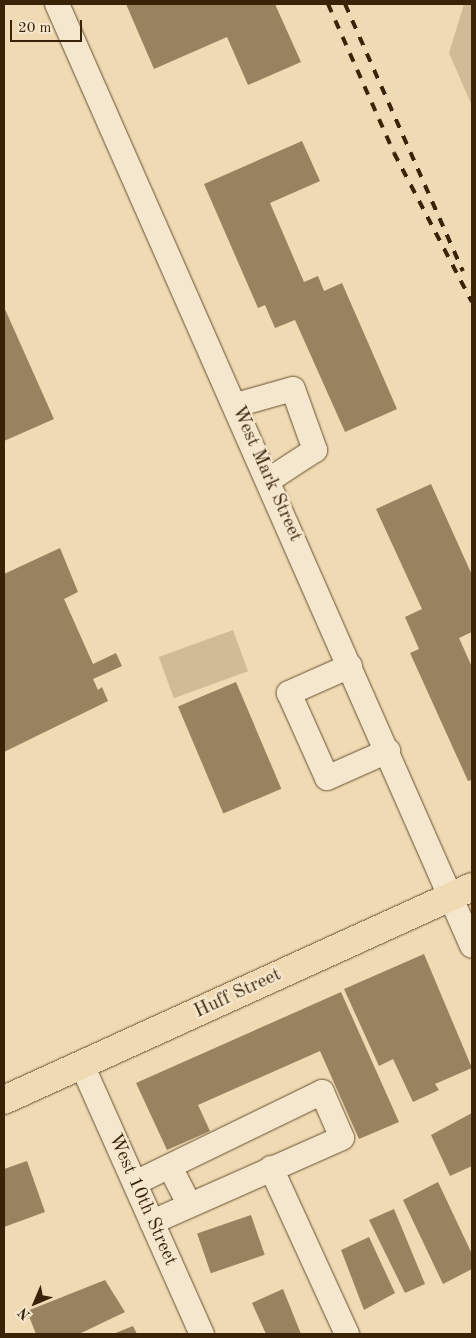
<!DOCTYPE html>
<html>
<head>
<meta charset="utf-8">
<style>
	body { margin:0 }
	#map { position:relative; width:476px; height:1338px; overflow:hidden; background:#f0dab3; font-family:"Old Standard TT",serif }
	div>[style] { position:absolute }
	.green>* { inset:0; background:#d1bb96; transform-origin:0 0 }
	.building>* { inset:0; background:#988260; transform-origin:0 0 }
	.roads { filter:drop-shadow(0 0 1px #665132) drop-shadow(0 0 1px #665132) }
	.minor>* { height:24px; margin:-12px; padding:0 12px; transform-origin:12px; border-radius:12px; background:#f5e7ce }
	.major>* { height:28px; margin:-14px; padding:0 14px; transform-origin:14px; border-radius:14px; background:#f0dab3 }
	.rail>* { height:4px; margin-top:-2px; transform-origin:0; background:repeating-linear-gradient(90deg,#382307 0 9px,transparent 0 18px) }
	span { translate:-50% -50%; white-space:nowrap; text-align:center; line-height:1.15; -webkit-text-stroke:4.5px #f5e7ce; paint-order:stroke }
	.street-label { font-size:19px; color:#382307 }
	.frame { position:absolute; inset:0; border:5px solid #382307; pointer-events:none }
	.north { position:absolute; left:10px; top:1278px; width:50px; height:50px; -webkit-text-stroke:4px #f5e7ce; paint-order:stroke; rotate:225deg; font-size:14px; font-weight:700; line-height:20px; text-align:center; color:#382307 }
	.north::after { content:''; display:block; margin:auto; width:18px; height:22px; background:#382307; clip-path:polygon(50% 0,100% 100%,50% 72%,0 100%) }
	.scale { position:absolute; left:10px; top:20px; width:72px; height:22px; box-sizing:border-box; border:2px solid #382307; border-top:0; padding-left:6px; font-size:15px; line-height:18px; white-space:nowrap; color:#382307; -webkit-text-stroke:4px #f5e7ce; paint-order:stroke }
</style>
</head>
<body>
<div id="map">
	<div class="green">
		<div style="clip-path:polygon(464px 4px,472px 4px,472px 106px,449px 53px)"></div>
		<div style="left:233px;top:630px;width:44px;height:79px;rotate:70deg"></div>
	</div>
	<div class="building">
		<div style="clip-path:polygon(126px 4px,275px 4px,301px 62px,248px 85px,227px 37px,154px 69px)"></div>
		<div style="clip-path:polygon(302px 141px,320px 181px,270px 203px,304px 282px,318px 276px,324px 291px,342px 283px,397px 409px,345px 432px,295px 320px,275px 328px,265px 305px,258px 308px,204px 184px)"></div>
		<div style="clip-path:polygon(4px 307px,54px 419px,4px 441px)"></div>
		<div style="clip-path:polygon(431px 484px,472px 575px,472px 632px,459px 638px,472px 667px,472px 780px,468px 781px,410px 653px,419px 649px,405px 617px,422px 609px,376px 509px)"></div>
		<div style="clip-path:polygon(60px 548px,78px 592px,64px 599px,93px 664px,116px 653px,122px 666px,93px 679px,98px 690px,102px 687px,108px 701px,4px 752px,4px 574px)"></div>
		<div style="left:236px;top:682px;width:116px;height:63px;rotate:67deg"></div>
		<div style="clip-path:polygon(424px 954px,472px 1068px,435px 1084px,439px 1090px,413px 1102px,393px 1059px,379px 1066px,344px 989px)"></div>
		<div style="clip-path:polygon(341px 992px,399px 1122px,359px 1139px,320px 1051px,198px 1105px,210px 1131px,167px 1150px,136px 1083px)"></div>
		<div style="clip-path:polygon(472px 1113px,472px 1166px,450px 1176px,431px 1135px)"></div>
		<div style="clip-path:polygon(27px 1161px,45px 1212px,4px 1227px,4px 1169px)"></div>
		<div style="clip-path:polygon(438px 1182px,472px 1254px,472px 1269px,443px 1284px,403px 1200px)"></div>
		<div style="clip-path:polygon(394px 1209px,425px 1284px,405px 1293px,369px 1220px)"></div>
		<div style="left:251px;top:1215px;width:42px;height:57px;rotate:71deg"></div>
		<div style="clip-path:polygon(369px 1237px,395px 1293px,364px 1310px,341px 1250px)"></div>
		<div style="clip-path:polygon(105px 1280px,125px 1312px,79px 1334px,36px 1334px,27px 1311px)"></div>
		<div style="clip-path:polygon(283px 1289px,301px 1334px,266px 1334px,252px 1303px)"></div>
		<div style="clip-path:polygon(133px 1326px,137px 1334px,113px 1334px)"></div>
	</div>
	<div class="roads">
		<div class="minor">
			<div style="left:57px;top:4px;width:1029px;rotate:66.22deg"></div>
			<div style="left:236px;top:405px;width:59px;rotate:-15.7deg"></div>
			<div style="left:293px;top:389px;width:65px;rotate:70.2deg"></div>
			<div style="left:315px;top:450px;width:55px;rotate:146.9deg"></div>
			<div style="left:350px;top:666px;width:67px;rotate:156.1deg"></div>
			<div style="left:289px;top:693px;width:93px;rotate:65.9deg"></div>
			<div style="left:327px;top:778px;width:67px;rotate:-23.9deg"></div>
			<div style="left:82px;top:1065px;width:295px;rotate:66deg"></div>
			<div style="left:170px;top:1167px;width:42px;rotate:62.8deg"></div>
			<div style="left:271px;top:1168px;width:183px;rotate:65.4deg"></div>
			<div style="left:135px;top:1183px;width:208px;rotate:-25.9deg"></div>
			<div style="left:322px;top:1092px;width:50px;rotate:66.5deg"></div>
			<div style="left:342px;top:1138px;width:208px;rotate:156.1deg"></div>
		</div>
		<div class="major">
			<div style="left:4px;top:1100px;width:514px;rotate:-24.47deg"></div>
		</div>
	</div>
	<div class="rail">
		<div style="left:328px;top:4px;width:163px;rotate:66.1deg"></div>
		<div style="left:394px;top:153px;width:168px;rotate:62.4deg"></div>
		<div style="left:345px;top:4px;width:292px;rotate:66.2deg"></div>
	</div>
	<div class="street-label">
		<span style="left:266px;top:474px;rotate:66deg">West Mark Street</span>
		<span style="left:238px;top:994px;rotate:-25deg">Huff Street</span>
		<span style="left:142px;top:1200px;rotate:66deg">West 10th Street</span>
	</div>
	<div class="frame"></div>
	<div class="north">N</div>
	<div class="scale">20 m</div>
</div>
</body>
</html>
